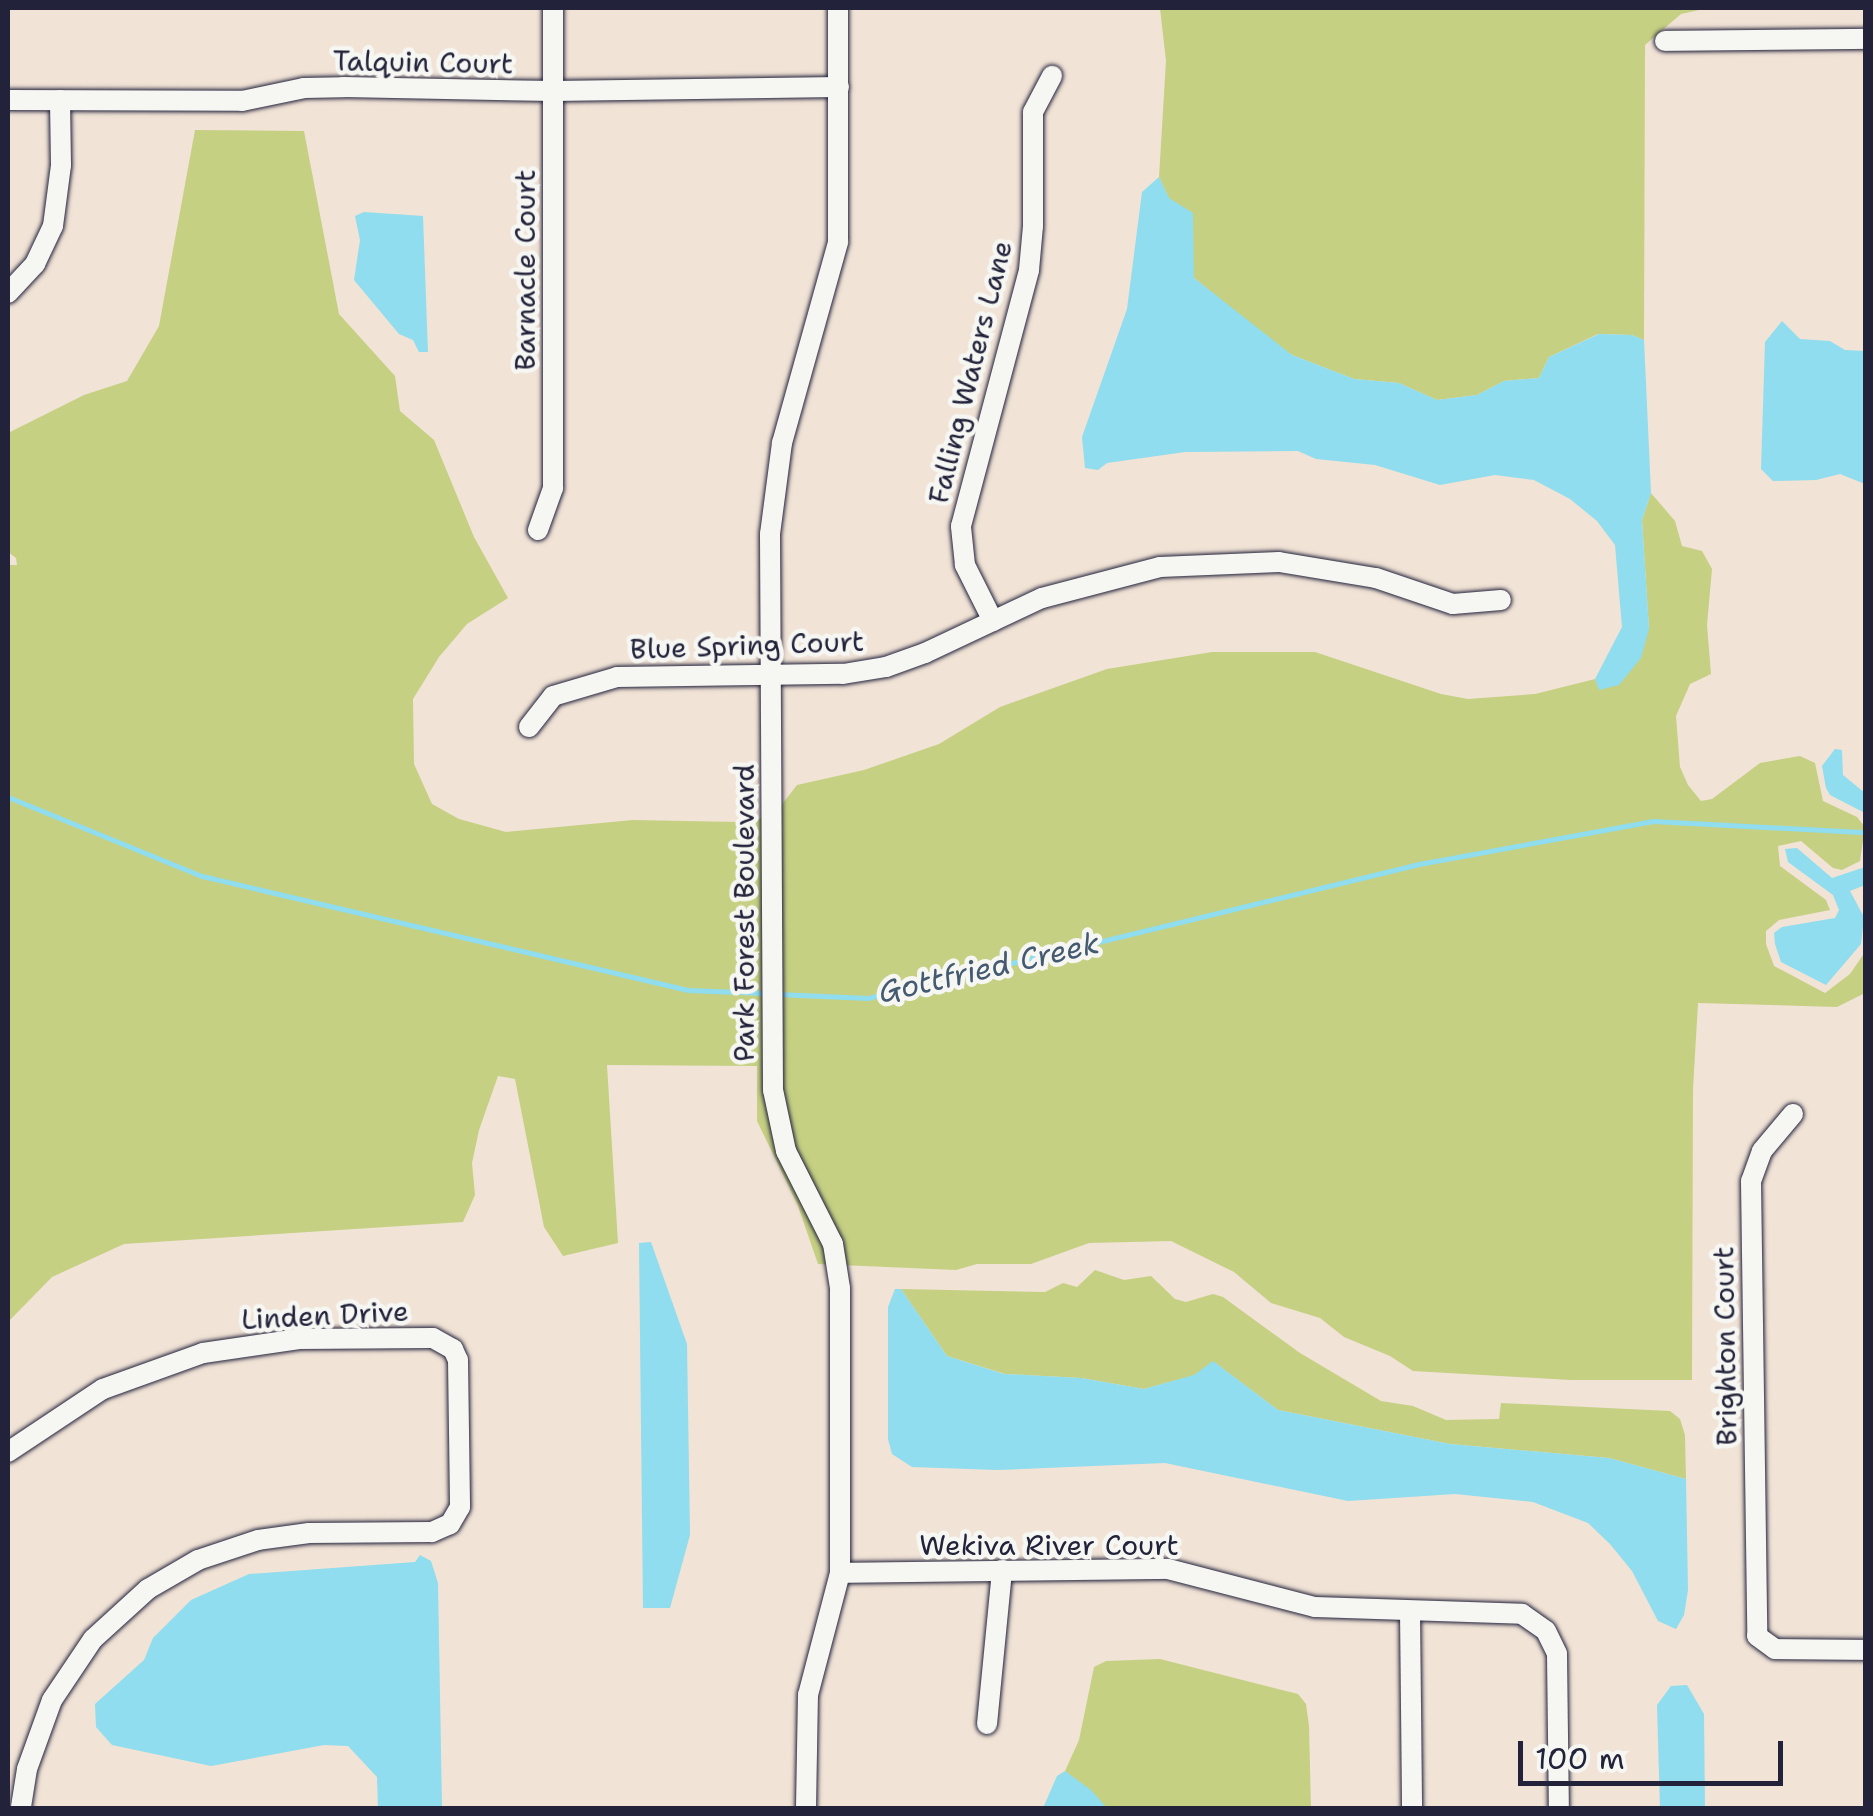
<!DOCTYPE html>
<html>
<head>
<meta charset="utf-8">
<style>
	body { margin:0 }
	#map { position:relative; width:1873px; height:1816px; overflow:hidden; background:#f1e3d6; font-family:"Shantell Sans",sans-serif }
	div>[style] { position:absolute }
	.green>* { inset:0; background:#c5d083 }
	.water>* { inset:0; background:#8fddee }
	.stream>* { height:5px; margin:-2.5px; padding:0 2.5px; transform-origin:2.5px; border-radius:2.5px; background:#8fddee }
	.roads { filter:drop-shadow(0 0 2px #22223b) drop-shadow(0 0 2px #22223b) }
	.minor>* { height:20px; margin:-10px; padding:0 10px; transform-origin:10px; border-radius:10px; background:#f6f6f2 }
	span { translate:-50% -50%; white-space:nowrap; text-align:center; line-height:1.15; -webkit-text-stroke:9px #f6f6f2; paint-order:stroke }
	.street-label { font-size:28px; color:#22223b }
	.water-label { font-size:30px; color:#435a71; font-style:italic }
	.frame { position:absolute; inset:0; border:10px solid #22223b; pointer-events:none }
	.scale { position:absolute; left:1518px; top:1741px; width:265px; height:45px; box-sizing:border-box; border:5px solid #22223b; border-top:0; padding-left:12px; font-size:30px; line-height:35px; white-space:nowrap; color:#22223b; -webkit-text-stroke:8px #f6f6f2; paint-order:stroke }
</style>
</head>
<body>
<div id="map">
	<div class="green">
		<div style="clip-path:polygon(1160px 8px,1708px 8px,1681px 14px,1645px 45px,1644px 340px,1632px 335px,1598px 334px,1549px 357px,1539px 378px,1504px 381px,1477px 395px,1437px 400px,1399px 383px,1354px 379px,1292px 355px,1269px 339px,1193px 277px,1193px 214px,1169px 199px,1159px 177px,1166px 61px)"></div>
		<div style="clip-path:polygon(195px 130px,304px 131px,339px 314px,395px 376px,400px 411px,434px 440px,474px 537px,508px 598px,467px 624px,439px 657px,413px 699px,414px 764px,432px 804px,459px 819px,506px 832px,633px 820px,738px 822px,773px 816px,797px 785px,864px 770px,939px 744px,1000px 707px,1107px 669px,1212px 652px,1315px 652px,1441px 694px,1468px 699px,1535px 694px,1595px 679px,1600px 690px,1649px 629px,1642px 520px,1651px 493px,1675px 521px,1682px 546px,1702px 551px,1712px 569px,1707px 625px,1711px 674px,1690px 684px,1676px 716px,1680px 767px,1688px 785px,1701px 801px,1712px 799px,1760px 763px,1800px 756px,1815px 763px,1823px 801px,1857px 817px,1865px 827px,1860px 861px,1842px 870px,1833px 868px,1801px 841px,1778px 846px,1780px 866px,1826px 900px,1830px 910px,1779px 920px,1766px 931px,1766px 944px,1774px 966px,1825px 993px,1850px 974px,1865px 952px,1865px 993px,1837px 1007px,1698px 1003px,1693px 1089px,1692px 1380px,1570px 1380px,1413px 1371px,1390px 1356px,1344px 1337px,1320px 1318px,1271px 1303px,1234px 1272px,1171px 1241px,1089px 1243px,1031px 1264px,977px 1264px,956px 1270px,818px 1264px,798px 1206px,757px 1121px,757px 1066px,607px 1065px,618px 1243px,563px 1256px,544px 1227px,515px 1079px,498px 1076px,479px 1130px,472px 1163px,475px 1195px,463px 1222px,124px 1244px,52px 1277px,8px 1322px,8px 565px,17px 565px,16px 558px,8px 552px,8px 433px,84px 395px,127px 381px,159px 326px)"></div>
		<div style="clip-path:polygon(1095px 1270px,1124px 1280px,1151px 1276px,1175px 1299px,1186px 1302px,1213px 1294px,1223px 1297px,1300px 1353px,1381px 1401px,1413px 1406px,1446px 1420px,1499px 1419px,1501px 1403px,1670px 1411px,1680px 1419px,1685px 1435px,1686px 1479px,1609px 1458px,1450px 1444px,1278px 1410px,1214px 1362px,1195px 1375px,1144px 1389px,1081px 1378px,1005px 1374px,947px 1356px,901px 1289px,1045px 1292px,1063px 1283px,1077px 1287px)"></div>
		<div style="clip-path:polygon(1160px 1659px,1298px 1694px,1306px 1704px,1309px 1726px,1311px 1808px,1107px 1808px,1065px 1771px,1079px 1740px,1094px 1667px,1106px 1661px)"></div>
	</div>
	<div class="water">
		<div style="clip-path:polygon(1159px 177px,1169px 198px,1193px 213px,1194px 278px,1292px 355px,1354px 379px,1399px 383px,1437px 400px,1477px 395px,1504px 381px,1539px 378px,1549px 357px,1599px 334px,1632px 335px,1644px 340px,1651px 493px,1642px 520px,1649px 629px,1641px 658px,1619px 685px,1599px 690px,1595px 679px,1622px 627px,1615px 545px,1597px 521px,1570px 499px,1534px 480px,1495px 475px,1440px 485px,1375px 465px,1316px 459px,1298px 451px,1185px 452px,1107px 463px,1098px 470px,1085px 468px,1082px 437px,1127px 309px,1142px 192px)"></div>
		<div style="clip-path:polygon(364px 212px,423px 216px,428px 352px,419px 352px,413px 340px,399px 334px,354px 280px,360px 240px,355px 216px)"></div>
		<div style="clip-path:polygon(1782px 321px,1800px 339px,1830px 341px,1845px 350px,1865px 351px,1865px 484px,1840px 474px,1816px 480px,1773px 481px,1761px 469px,1765px 342px)"></div>
		<div style="clip-path:polygon(1835px 749px,1842px 750px,1843px 775px,1865px 793px,1865px 813px,1830px 795px,1826px 788px,1822px 766px)"></div>
		<div style="clip-path:polygon(1797px 848px,1832px 878px,1865px 867px,1865px 885px,1850px 891px,1864px 917px,1861px 944px,1826px 985px,1781px 962px,1775px 944px,1774px 933px,1782px 927px,1835px 918px,1839px 910px,1833px 895px,1788px 862px,1785px 849px)"></div>
		<div style="clip-path:polygon(651px 1242px,687px 1344px,690px 1535px,670px 1608px,643px 1608px,639px 1243px)"></div>
		<div style="clip-path:polygon(895px 1289px,901px 1289px,947px 1356px,1004px 1374px,1081px 1378px,1144px 1389px,1194px 1375px,1213px 1361px,1278px 1410px,1450px 1444px,1609px 1458px,1686px 1479px,1688px 1590px,1684px 1615px,1676px 1629px,1658px 1621px,1632px 1571px,1610px 1544px,1588px 1523px,1533px 1502px,1455px 1494px,1348px 1501px,1165px 1463px,997px 1470px,912px 1467px,892px 1454px,888px 1439px,888px 1307px)"></div>
		<div style="clip-path:polygon(420px 1555px,431px 1561px,438px 1583px,442px 1808px,378px 1808px,377px 1777px,348px 1746px,324px 1745px,211px 1766px,112px 1745px,96px 1727px,95px 1704px,144px 1660px,153px 1638px,191px 1600px,249px 1574px,415px 1562px)"></div>
		<div style="clip-path:polygon(1687px 1685px,1704px 1714px,1705px 1808px,1660px 1808px,1657px 1705px,1671px 1686px)"></div>
		<div style="clip-path:polygon(1065px 1771px,1091px 1790px,1107px 1808px,1043px 1808px,1057px 1776px)"></div>
	</div>
	<div class="stream">
		<div style="left:8px;top:797px;width:209px;rotate:22.2deg"></div>
		<div style="left:202px;top:876px;width:499px;rotate:13.2deg"></div>
		<div style="left:688px;top:990px;width:78px;rotate:2.2deg"></div>
		<div style="left:777px;top:994px;width:91px;rotate:2.5deg"></div>
		<div style="left:868px;top:998px;width:567px;rotate:-13.67deg"></div>
		<div style="left:1419px;top:864px;width:238px;rotate:-10.4deg"></div>
		<div style="left:1653px;top:821px;width:213px;rotate:3deg"></div>
	</div>
	<div class="roads">
		<div class="minor">
			<div style="left:1665px;top:41px;width:201px;rotate:-0.6deg"></div>
			<div style="left:8px;top:100px;width:234px;rotate:0.2deg"></div>
			<div style="left:242px;top:101px;width:63px;rotate:-11.8deg"></div>
			<div style="left:304px;top:88px;width:39px;rotate:-1deg"></div>
			<div style="left:343px;top:87px;width:210px;rotate:1.1deg"></div>
			<div style="left:553px;top:91px;width:286px;rotate:-0.8deg"></div>
			<div style="left:8px;top:293px;width:40px;rotate:-47deg"></div>
			<div style="left:35px;top:264px;width:42px;rotate:-64.7deg"></div>
			<div style="left:53px;top:226px;width:62px;rotate:-82.5deg"></div>
			<div style="left:61px;top:165px;width:65px;rotate:-90.9deg"></div>
			<div style="left:538px;top:530px;width:45px;rotate:-70.3deg"></div>
			<div style="left:553px;top:488px;width:480px;rotate:-90deg"></div>
			<div style="left:993px;top:621px;width:63px;rotate:-116.6deg"></div>
			<div style="left:965px;top:565px;width:39px;rotate:-96deg"></div>
			<div style="left:961px;top:526px;width:265px;rotate:-75.1deg"></div>
			<div style="left:1029px;top:270px;width:44px;rotate:-84.8deg"></div>
			<div style="left:1033px;top:226px;width:114px;rotate:-90deg"></div>
			<div style="left:1033px;top:112px;width:41px;rotate:-62.2deg"></div>
			<div style="left:529px;top:727px;width:39px;rotate:-52deg"></div>
			<div style="left:553px;top:696px;width:67px;rotate:-16.5deg"></div>
			<div style="left:617px;top:677px;width:226px;rotate:-0.8deg"></div>
			<div style="left:843px;top:674px;width:44px;rotate:-9.2deg"></div>
			<div style="left:886px;top:667px;width:41px;rotate:-19.7deg"></div>
			<div style="left:925px;top:653px;width:129px;rotate:-25.2deg"></div>
			<div style="left:1042px;top:598px;width:122px;rotate:-14.7deg"></div>
			<div style="left:1160px;top:567px;width:119px;rotate:-2.4deg"></div>
			<div style="left:1279px;top:562px;width:98px;rotate:9.4deg"></div>
			<div style="left:1376px;top:578px;width:81px;rotate:18.7deg"></div>
			<div style="left:1453px;top:604px;width:48px;rotate:-4.8deg"></div>
			<div style="left:1793px;top:1114px;width:48px;rotate:130deg"></div>
			<div style="left:1762px;top:1151px;width:32px;rotate:110deg"></div>
			<div style="left:1751px;top:1181px;width:455px;rotate:89.2deg"></div>
			<div style="left:1757px;top:1636px;width:22px;rotate:36deg"></div>
			<div style="left:1775px;top:1649px;width:91px;rotate:0.6deg"></div>
			<div style="left:8px;top:1452px;width:114px;rotate:-33.6deg"></div>
			<div style="left:103px;top:1389px;width:106px;rotate:-19.8deg"></div>
			<div style="left:203px;top:1353px;width:97px;rotate:-8.3deg"></div>
			<div style="left:299px;top:1339px;width:134px;rotate:-0.4deg"></div>
			<div style="left:433px;top:1338px;width:23px;rotate:29deg"></div>
			<div style="left:453px;top:1349px;width:12px;rotate:66deg"></div>
			<div style="left:458px;top:1360px;width:147px;rotate:89.2deg"></div>
			<div style="left:460px;top:1507px;width:20px;rotate:120deg"></div>
			<div style="left:450px;top:1524px;width:20px;rotate:156deg"></div>
			<div style="left:432px;top:1532px;width:123px;rotate:179.5deg"></div>
			<div style="left:309px;top:1533px;width:51px;rotate:172.2deg"></div>
			<div style="left:258px;top:1540px;width:63px;rotate:161.6deg"></div>
			<div style="left:198px;top:1560px;width:58px;rotate:149.9deg"></div>
			<div style="left:148px;top:1589px;width:74px;rotate:137.7deg"></div>
			<div style="left:93px;top:1639px;width:73px;rotate:123.9deg"></div>
			<div style="left:52px;top:1700px;width:73px;rotate:109.9deg"></div>
			<div style="left:27px;top:1769px;width:39px;rotate:99deg"></div>
			<div style="left:840px;top:1573px;width:328px;rotate:-0.7deg"></div>
			<div style="left:1168px;top:1569px;width:152px;rotate:14.5deg"></div>
			<div style="left:1315px;top:1607px;width:207px;rotate:1.9deg"></div>
			<div style="left:1522px;top:1614px;width:29px;rotate:35deg"></div>
			<div style="left:1546px;top:1631px;width:25px;rotate:64deg"></div>
			<div style="left:1557px;top:1654px;width:154px;rotate:89.3deg"></div>
			<div style="left:1410px;top:1611px;width:197px;rotate:89.4deg"></div>
			<div style="left:987px;top:1724px;width:155px;rotate:-84.4deg"></div>
			<div style="left:806px;top:1808px;width:113px;rotate:-89deg"></div>
			<div style="left:808px;top:1695px;width:126px;rotate:-75.3deg"></div>
			<div style="left:840px;top:1573px;width:285px;rotate:-90deg"></div>
			<div style="left:840px;top:1288px;width:45px;rotate:-99deg"></div>
			<div style="left:833px;top:1244px;width:104px;rotate:-116.8deg"></div>
			<div style="left:786px;top:1151px;width:62px;rotate:-102deg"></div>
			<div style="left:773px;top:1090px;width:556px;rotate:-90.31deg"></div>
			<div style="left:770px;top:534px;width:92px;rotate:-82.5deg"></div>
			<div style="left:782px;top:443px;width:209px;rotate:-74.4deg"></div>
			<div style="left:838px;top:242px;width:234px;rotate:-90deg"></div>
		</div>
	</div>
	<div class="street-label">
		<span style="left:423px;top:62px;rotate:1deg">Talquin Court</span>
		<span style="left:525px;top:270px;rotate:-90deg">Barnacle Court</span>
		<span style="left:970px;top:372px;rotate:-76deg">Falling Waters Lane</span>
		<span style="left:747px;top:645px;rotate:-2deg">Blue Spring Court</span>
		<span style="left:744px;top:913px;rotate:-90deg">Park Forest Boulevard</span>
		<span style="left:325px;top:1315px;rotate:-3deg">Linden Drive</span>
		<span style="left:1725px;top:1346px;rotate:-91deg">Brighton Court</span>
		<span style="left:1049px;top:1545px">Wekiva River Court</span>
	</div>
	<div class="water-label">
		<span style="left:989px;top:968px;rotate:-13deg">Gottfried Creek</span>
	</div>
	<div class="frame"></div>
	<div class="scale">100 m</div>
</div>
</body>
</html>
